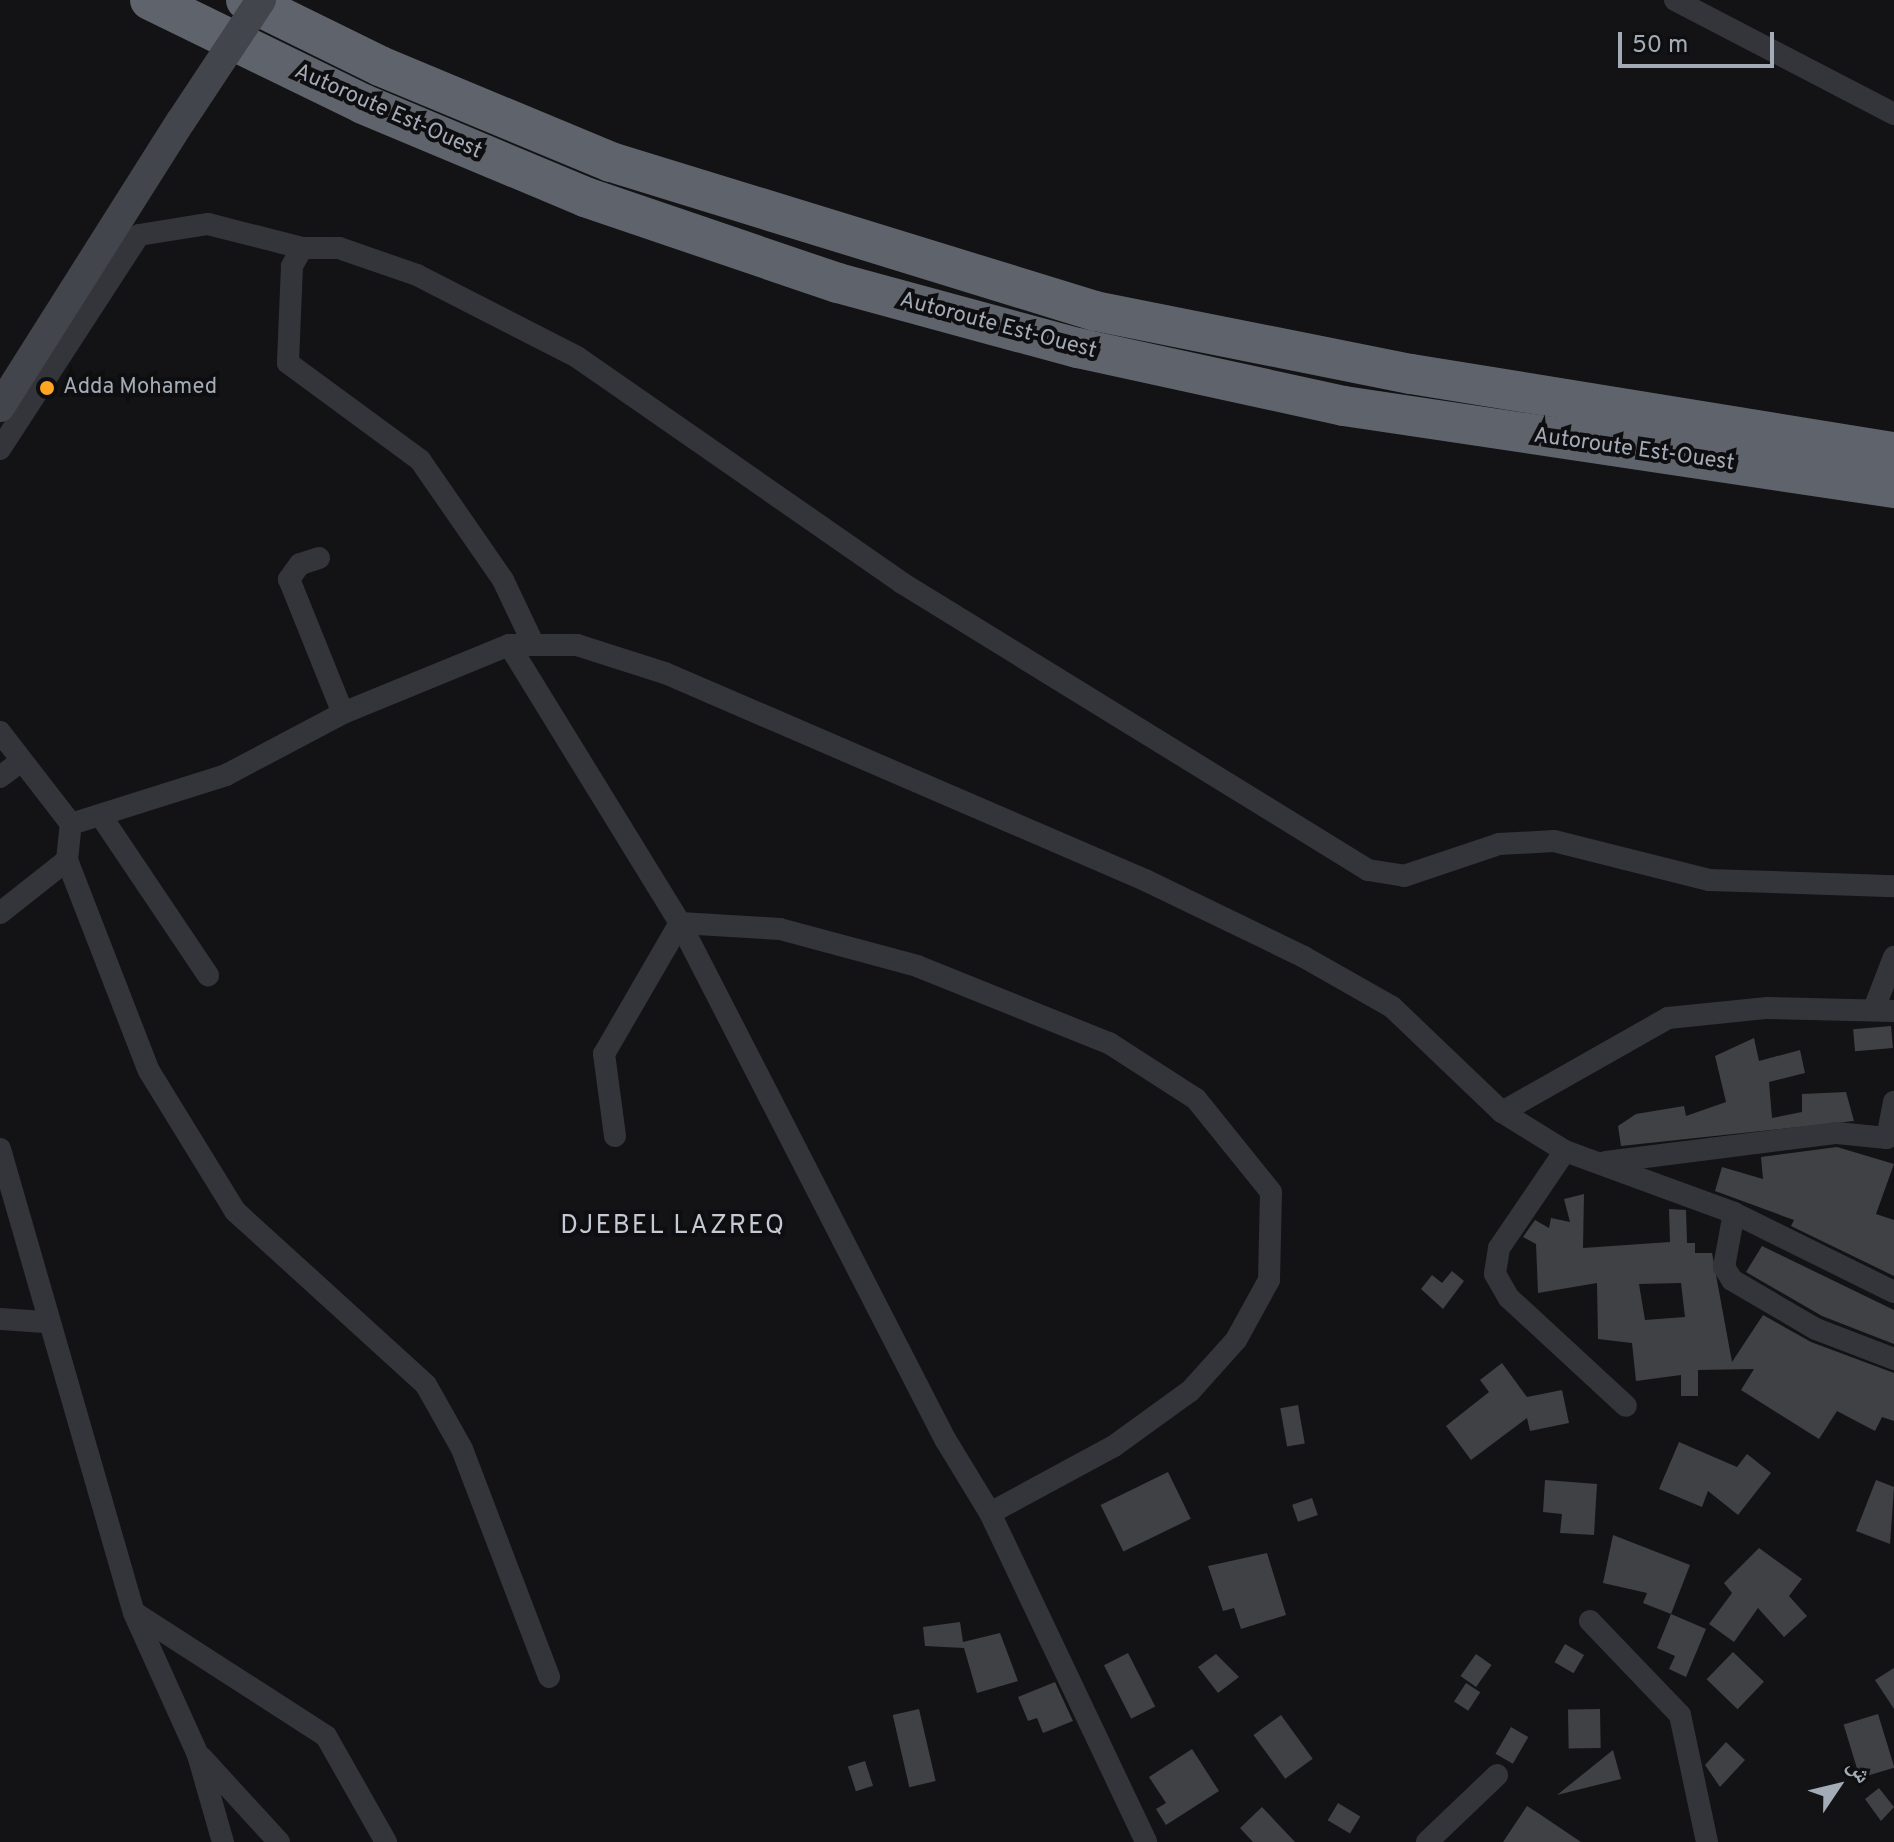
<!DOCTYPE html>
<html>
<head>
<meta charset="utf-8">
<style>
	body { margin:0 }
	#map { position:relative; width:1894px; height:1842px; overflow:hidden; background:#131315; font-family:Overpass,"Noto Naskh Arabic",sans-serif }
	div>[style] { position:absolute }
	.building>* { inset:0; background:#3f4145; transform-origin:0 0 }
	.minor>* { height:22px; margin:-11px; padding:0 11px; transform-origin:11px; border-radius:11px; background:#34353b }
	.secondary>* { height:30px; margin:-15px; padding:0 15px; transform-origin:15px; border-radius:15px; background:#42454b }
	.motorway>* { height:40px; margin:-20px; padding:0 20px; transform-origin:20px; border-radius:20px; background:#5f646c }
	.secondary-bridge>* { height:30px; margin:-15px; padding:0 15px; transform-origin:15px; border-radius:15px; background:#42454b }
	.dots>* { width:22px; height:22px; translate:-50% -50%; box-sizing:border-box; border:4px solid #0e0e10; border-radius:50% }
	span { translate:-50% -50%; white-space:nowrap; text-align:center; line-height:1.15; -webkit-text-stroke:8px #0e0e10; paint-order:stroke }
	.street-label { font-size:22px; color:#a3abb7 }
	.poi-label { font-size:22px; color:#a3abb7 }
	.left { translate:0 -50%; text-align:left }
	.quarter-label { font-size:26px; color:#c5c9d3; letter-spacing:2px }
	.north { position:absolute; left:1798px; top:1746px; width:80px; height:80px; -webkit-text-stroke:6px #0e0e10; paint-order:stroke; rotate:55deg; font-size:22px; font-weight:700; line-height:32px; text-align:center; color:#a3abb7 }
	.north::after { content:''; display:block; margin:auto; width:28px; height:36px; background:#a3abb7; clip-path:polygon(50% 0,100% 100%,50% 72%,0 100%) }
	.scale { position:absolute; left:1618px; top:32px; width:156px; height:36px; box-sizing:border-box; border:4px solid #a3abb7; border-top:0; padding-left:10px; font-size:24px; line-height:28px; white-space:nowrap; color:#a3abb7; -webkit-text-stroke:6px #0e0e10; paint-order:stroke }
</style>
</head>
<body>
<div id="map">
	<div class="building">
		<div style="left:1891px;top:1026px;width:22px;height:38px;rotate:85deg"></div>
		<div style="clip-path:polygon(1754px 1038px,1759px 1061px,1800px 1050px,1805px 1073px,1769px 1082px,1772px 1118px,1802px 1112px,1802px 1094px,1846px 1092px,1854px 1121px,1621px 1146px,1618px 1126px,1636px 1114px,1684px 1106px,1686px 1116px,1726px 1102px,1715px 1056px)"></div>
		<div style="clip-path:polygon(1837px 1147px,1894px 1164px,1876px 1214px,1894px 1220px,1894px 1276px,1791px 1226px,1794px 1220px,1715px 1191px,1722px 1167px,1763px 1179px,1761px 1157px)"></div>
		<div style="clip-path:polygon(evenodd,1584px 1194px,1583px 1248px,1670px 1242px,1669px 1209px,1686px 1210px,1687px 1243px,1695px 1243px,1695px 1253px,1712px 1253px,1732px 1362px,1763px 1315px,1811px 1342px,1894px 1373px,1894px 1421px,1882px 1417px,1875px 1431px,1837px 1411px,1819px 1439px,1741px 1390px,1754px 1369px,1698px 1370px,1698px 1396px,1681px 1396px,1681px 1375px,1636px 1381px,1632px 1343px,1598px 1339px,1597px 1283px,1538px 1293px,1536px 1244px,1523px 1237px,1535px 1220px,1549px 1228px,1551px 1218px,1570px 1222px,1564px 1199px,1584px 1194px,1681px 1283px,1685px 1317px,1645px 1320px,1639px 1284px,1681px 1283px)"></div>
		<div style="clip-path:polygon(1762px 1246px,1894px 1310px,1894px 1344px,1822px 1316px,1746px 1272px)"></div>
		<div style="clip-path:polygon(1452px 1271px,1464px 1281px,1443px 1309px,1421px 1289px,1432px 1275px,1442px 1283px)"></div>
		<div style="clip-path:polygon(1502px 1363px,1527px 1397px,1562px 1390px,1569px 1423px,1530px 1431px,1527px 1418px,1471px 1460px,1446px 1426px,1489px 1392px,1480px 1380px)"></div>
		<div style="left:1298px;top:1405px;width:39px;height:18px;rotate:80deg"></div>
		<div style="clip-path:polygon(1679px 1442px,1737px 1467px,1747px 1454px,1771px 1473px,1738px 1515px,1708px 1491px,1702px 1507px,1659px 1489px)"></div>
		<div style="left:1168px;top:1472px;width:52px;height:75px;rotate:64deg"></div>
		<div style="clip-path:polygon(1545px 1480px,1597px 1484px,1594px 1535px,1560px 1533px,1562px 1514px,1543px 1512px)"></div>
		<div style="clip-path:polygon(1876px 1480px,1894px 1487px,1890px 1544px,1856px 1531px)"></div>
		<div style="left:1312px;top:1498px;width:18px;height:21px;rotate:71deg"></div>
		<div style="clip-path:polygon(1613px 1535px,1690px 1565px,1671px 1614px,1643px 1603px,1647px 1593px,1603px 1583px)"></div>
		<div style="clip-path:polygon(1759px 1548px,1802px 1579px,1789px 1596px,1807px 1616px,1784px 1637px,1758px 1608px,1734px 1642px,1709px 1624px,1732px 1593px,1724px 1583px)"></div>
		<div style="clip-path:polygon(1267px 1553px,1286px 1615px,1241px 1629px,1234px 1608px,1223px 1611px,1208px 1566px)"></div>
		<div style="clip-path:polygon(1671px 1614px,1706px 1629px,1686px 1677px,1669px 1669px,1675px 1656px,1657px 1648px)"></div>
		<div style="clip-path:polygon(960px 1622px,963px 1642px,1000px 1633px,1018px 1681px,977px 1693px,964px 1648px,925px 1646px,923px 1627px)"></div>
		<div style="left:1565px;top:1644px;width:22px;height:21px;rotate:30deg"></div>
		<div style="left:1733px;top:1652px;width:43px;height:38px;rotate:44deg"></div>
		<div style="left:1128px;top:1653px;width:60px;height:27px;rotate:63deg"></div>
		<div style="clip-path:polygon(1216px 1654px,1239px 1677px,1218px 1693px,1198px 1667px)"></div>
		<div style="left:1476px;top:1654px;width:19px;height:27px;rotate:35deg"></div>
		<div style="clip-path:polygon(1894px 1668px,1894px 1709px,1875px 1680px)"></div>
		<div style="clip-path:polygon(1055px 1682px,1073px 1721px,1043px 1733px,1037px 1718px,1028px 1721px,1018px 1697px)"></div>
		<div style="left:1466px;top:1683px;width:17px;height:22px;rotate:33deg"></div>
		<div style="left:919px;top:1709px;width:74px;height:27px;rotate:77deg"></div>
		<div style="left:1600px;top:1709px;width:39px;height:32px;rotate:89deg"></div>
		<div style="left:1878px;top:1714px;width:56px;height:36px;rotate:73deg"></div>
		<div style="left:1281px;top:1715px;width:54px;height:34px;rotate:54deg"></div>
		<div style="left:1511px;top:1727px;width:20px;height:31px;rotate:30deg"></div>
		<div style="clip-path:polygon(1726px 1742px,1745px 1760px,1720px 1787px,1705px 1765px)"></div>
		<div style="clip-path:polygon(1192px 1749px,1219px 1791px,1166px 1825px,1156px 1809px,1166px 1803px,1149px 1777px)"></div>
		<div style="clip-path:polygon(1613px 1750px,1621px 1779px,1557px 1795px)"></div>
		<div style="left:865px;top:1761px;width:26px;height:18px;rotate:72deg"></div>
		<div style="clip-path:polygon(1879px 1788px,1894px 1807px,1881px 1821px,1865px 1799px)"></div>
		<div style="left:1338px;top:1803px;width:26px;height:20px;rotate:31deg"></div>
		<div style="clip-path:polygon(1527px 1806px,1538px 1813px,1581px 1842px,1503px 1842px)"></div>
		<div style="clip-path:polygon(1262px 1807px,1295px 1842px,1253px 1842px,1240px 1828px)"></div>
	</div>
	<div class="minor">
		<div style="left:1675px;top:0;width:247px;rotate:27.5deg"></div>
		<div style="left:302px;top:248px;width:21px;rotate:119deg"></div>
		<div style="left:292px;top:266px;width:97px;rotate:92.4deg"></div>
		<div style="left:288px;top:363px;width:164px;rotate:36.3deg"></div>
		<div style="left:420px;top:460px;width:146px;rotate:55.3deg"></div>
		<div style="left:503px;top:580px;width:65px;rotate:64.6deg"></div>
		<div style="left:0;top:449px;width:255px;rotate:-57deg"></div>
		<div style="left:139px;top:235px;width:70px;rotate:-9.1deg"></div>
		<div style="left:208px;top:224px;width:97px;rotate:14.3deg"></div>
		<div style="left:302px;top:248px;width:37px"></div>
		<div style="left:339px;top:248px;width:83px;rotate:19.1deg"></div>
		<div style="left:417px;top:275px;width:180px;rotate:27.1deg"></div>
		<div style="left:577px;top:357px;width:396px;rotate:34.8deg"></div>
		<div style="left:902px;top:583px;width:547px;rotate:31.63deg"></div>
		<div style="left:1368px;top:870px;width:36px;rotate:9deg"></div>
		<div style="left:1404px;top:876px;width:100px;rotate:-18.6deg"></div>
		<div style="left:1499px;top:844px;width:55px;rotate:-3.1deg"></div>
		<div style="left:1554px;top:841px;width:160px;rotate:14.1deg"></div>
		<div style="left:1709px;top:880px;width:185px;rotate:1.9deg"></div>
		<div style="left:319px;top:558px;width:20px;rotate:162deg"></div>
		<div style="left:300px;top:564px;width:19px;rotate:126deg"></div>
		<div style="left:289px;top:579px;width:144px;rotate:68.1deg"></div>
		<div style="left:509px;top:645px;width:326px;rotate:58.4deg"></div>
		<div style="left:680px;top:923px;width:580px;rotate:62.82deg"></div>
		<div style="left:945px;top:1439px;width:87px;rotate:58.7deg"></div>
		<div style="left:990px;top:1513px;width:364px;rotate:64.6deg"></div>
		<div style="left:0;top:732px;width:116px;rotate:52.3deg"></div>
		<div style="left:71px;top:824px;width:163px;rotate:-17.5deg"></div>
		<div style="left:226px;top:775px;width:132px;rotate:-27.9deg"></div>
		<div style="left:343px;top:713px;width:179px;rotate:-22.3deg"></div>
		<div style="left:509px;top:645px;width:68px"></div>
		<div style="left:577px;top:645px;width:92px;rotate:17.7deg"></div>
		<div style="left:665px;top:673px;width:523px;rotate:23.33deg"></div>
		<div style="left:1145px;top:880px;width:177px;rotate:25.8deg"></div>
		<div style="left:1304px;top:957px;width:101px;rotate:29.6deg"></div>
		<div style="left:1392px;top:1007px;width:152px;rotate:43.7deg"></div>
		<div style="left:1502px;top:1112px;width:74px;rotate:31.8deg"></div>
		<div style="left:1565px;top:1151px;width:180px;rotate:20.1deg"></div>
		<div style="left:1734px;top:1213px;width:178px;rotate:26.3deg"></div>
		<div style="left:0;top:777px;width:26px;rotate:-37deg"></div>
		<div style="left:101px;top:816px;width:192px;rotate:56.1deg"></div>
		<div style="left:67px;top:860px;width:226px;rotate:68.8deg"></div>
		<div style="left:149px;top:1071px;width:164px;rotate:58.4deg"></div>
		<div style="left:235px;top:1211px;width:258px;rotate:42.3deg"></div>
		<div style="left:426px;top:1385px;width:73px;rotate:60.6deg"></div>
		<div style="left:462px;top:1449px;width:244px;rotate:69.1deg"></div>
		<div style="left:0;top:913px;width:85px;rotate:-38.3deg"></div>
		<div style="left:67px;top:860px;width:36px;rotate:-84deg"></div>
		<div style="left:1874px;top:1009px;width:56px;rotate:-69deg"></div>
		<div style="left:1502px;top:1112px;width:191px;rotate:-29.5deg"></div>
		<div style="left:1668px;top:1018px;width:100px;rotate:-5.8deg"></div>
		<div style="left:1767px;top:1008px;width:127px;rotate:1.4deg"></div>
		<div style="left:615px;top:1136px;width:83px;rotate:-97.6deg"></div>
		<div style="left:604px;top:1054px;width:151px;rotate:-59.9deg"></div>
		<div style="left:680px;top:923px;width:100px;rotate:3.4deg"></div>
		<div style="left:780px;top:929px;width:142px;rotate:15.1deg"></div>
		<div style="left:917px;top:966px;width:207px;rotate:21.9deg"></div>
		<div style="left:1109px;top:1043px;width:103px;rotate:32.8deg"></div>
		<div style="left:1196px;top:1099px;width:119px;rotate:51.1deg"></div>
		<div style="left:1271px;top:1192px;width:88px;rotate:91.3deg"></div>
		<div style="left:1269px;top:1280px;width:68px;rotate:118.8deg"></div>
		<div style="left:1236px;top:1340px;width:69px;rotate:132deg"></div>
		<div style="left:1190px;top:1391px;width:94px;rotate:144.1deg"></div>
		<div style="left:1114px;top:1446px;width:141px;rotate:151.6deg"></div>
		<div style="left:0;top:1149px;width:483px;rotate:73.9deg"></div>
		<div style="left:134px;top:1613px;width:156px;rotate:65.7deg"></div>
		<div style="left:198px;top:1755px;width:91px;rotate:74deg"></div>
		<div style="left:1565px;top:1151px;width:117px;rotate:124.2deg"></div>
		<div style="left:1499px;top:1248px;width:26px;rotate:99deg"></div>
		<div style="left:1495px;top:1274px;width:28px;rotate:60deg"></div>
		<div style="left:1509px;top:1298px;width:159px;rotate:42.7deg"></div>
		<div style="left:1606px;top:1162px;width:233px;rotate:-7.2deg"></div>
		<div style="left:1837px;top:1133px;width:50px;rotate:5.7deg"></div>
		<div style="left:1887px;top:1138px;width:37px;rotate:-79deg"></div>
		<div style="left:1734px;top:1213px;width:55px;rotate:100.5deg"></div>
		<div style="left:1724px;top:1267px;width:15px;rotate:58deg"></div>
		<div style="left:1732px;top:1280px;width:97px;rotate:30.3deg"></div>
		<div style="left:1816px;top:1329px;width:84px;rotate:21deg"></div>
		<div style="left:0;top:1319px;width:45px;rotate:3.8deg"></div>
		<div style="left:135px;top:1613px;width:227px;rotate:32.8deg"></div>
		<div style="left:326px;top:1736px;width:122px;rotate:60.5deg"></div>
		<div style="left:1590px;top:1621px;width:130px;rotate:46.2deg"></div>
		<div style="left:1680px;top:1715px;width:130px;rotate:78deg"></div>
		<div style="left:202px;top:1758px;width:114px;rotate:47.5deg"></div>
		<div style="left:1427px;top:1842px;width:97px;rotate:-43.7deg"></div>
	</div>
	<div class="secondary">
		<div style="left:0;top:407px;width:338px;rotate:-57.7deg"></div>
	</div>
	<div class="motorway">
		<div style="left:150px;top:0;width:237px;rotate:26deg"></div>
		<div style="left:363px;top:104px;width:241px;rotate:22.7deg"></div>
		<div style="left:585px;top:197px;width:267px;rotate:18.8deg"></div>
		<div style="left:838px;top:283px;width:249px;rotate:15.2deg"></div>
		<div style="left:1078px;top:348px;width:272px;rotate:12.3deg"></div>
		<div style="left:1344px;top:406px;width:556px;rotate:8.48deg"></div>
		<div style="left:246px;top:0;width:149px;rotate:26.2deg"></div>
		<div style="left:380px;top:66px;width:250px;rotate:22.6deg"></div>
		<div style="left:611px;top:162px;width:506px;rotate:17.11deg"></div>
		<div style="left:1095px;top:311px;width:322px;rotate:11.3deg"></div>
		<div style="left:1411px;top:374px;width:489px;rotate:9.2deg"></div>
	</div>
	<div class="secondary-bridge">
		<div style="left:181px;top:121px;width:145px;rotate:-56.5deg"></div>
	</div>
	<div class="dots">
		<div style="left:47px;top:388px;background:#ffa522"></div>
	</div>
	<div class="street-label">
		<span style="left:388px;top:112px;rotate:24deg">Autoroute Est-Ouest</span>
		<span style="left:998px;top:326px;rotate:15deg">Autoroute Est-Ouest</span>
		<span style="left:1634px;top:450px;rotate:8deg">Autoroute Est-Ouest</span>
	</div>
	<div class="poi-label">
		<span class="left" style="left:63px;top:388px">Adda Mohamed</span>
	</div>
	<div class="quarter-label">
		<span style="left:673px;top:1227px">DJEBEL LAZREQ</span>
	</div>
	<div class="north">ش</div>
	<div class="scale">50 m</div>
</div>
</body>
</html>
